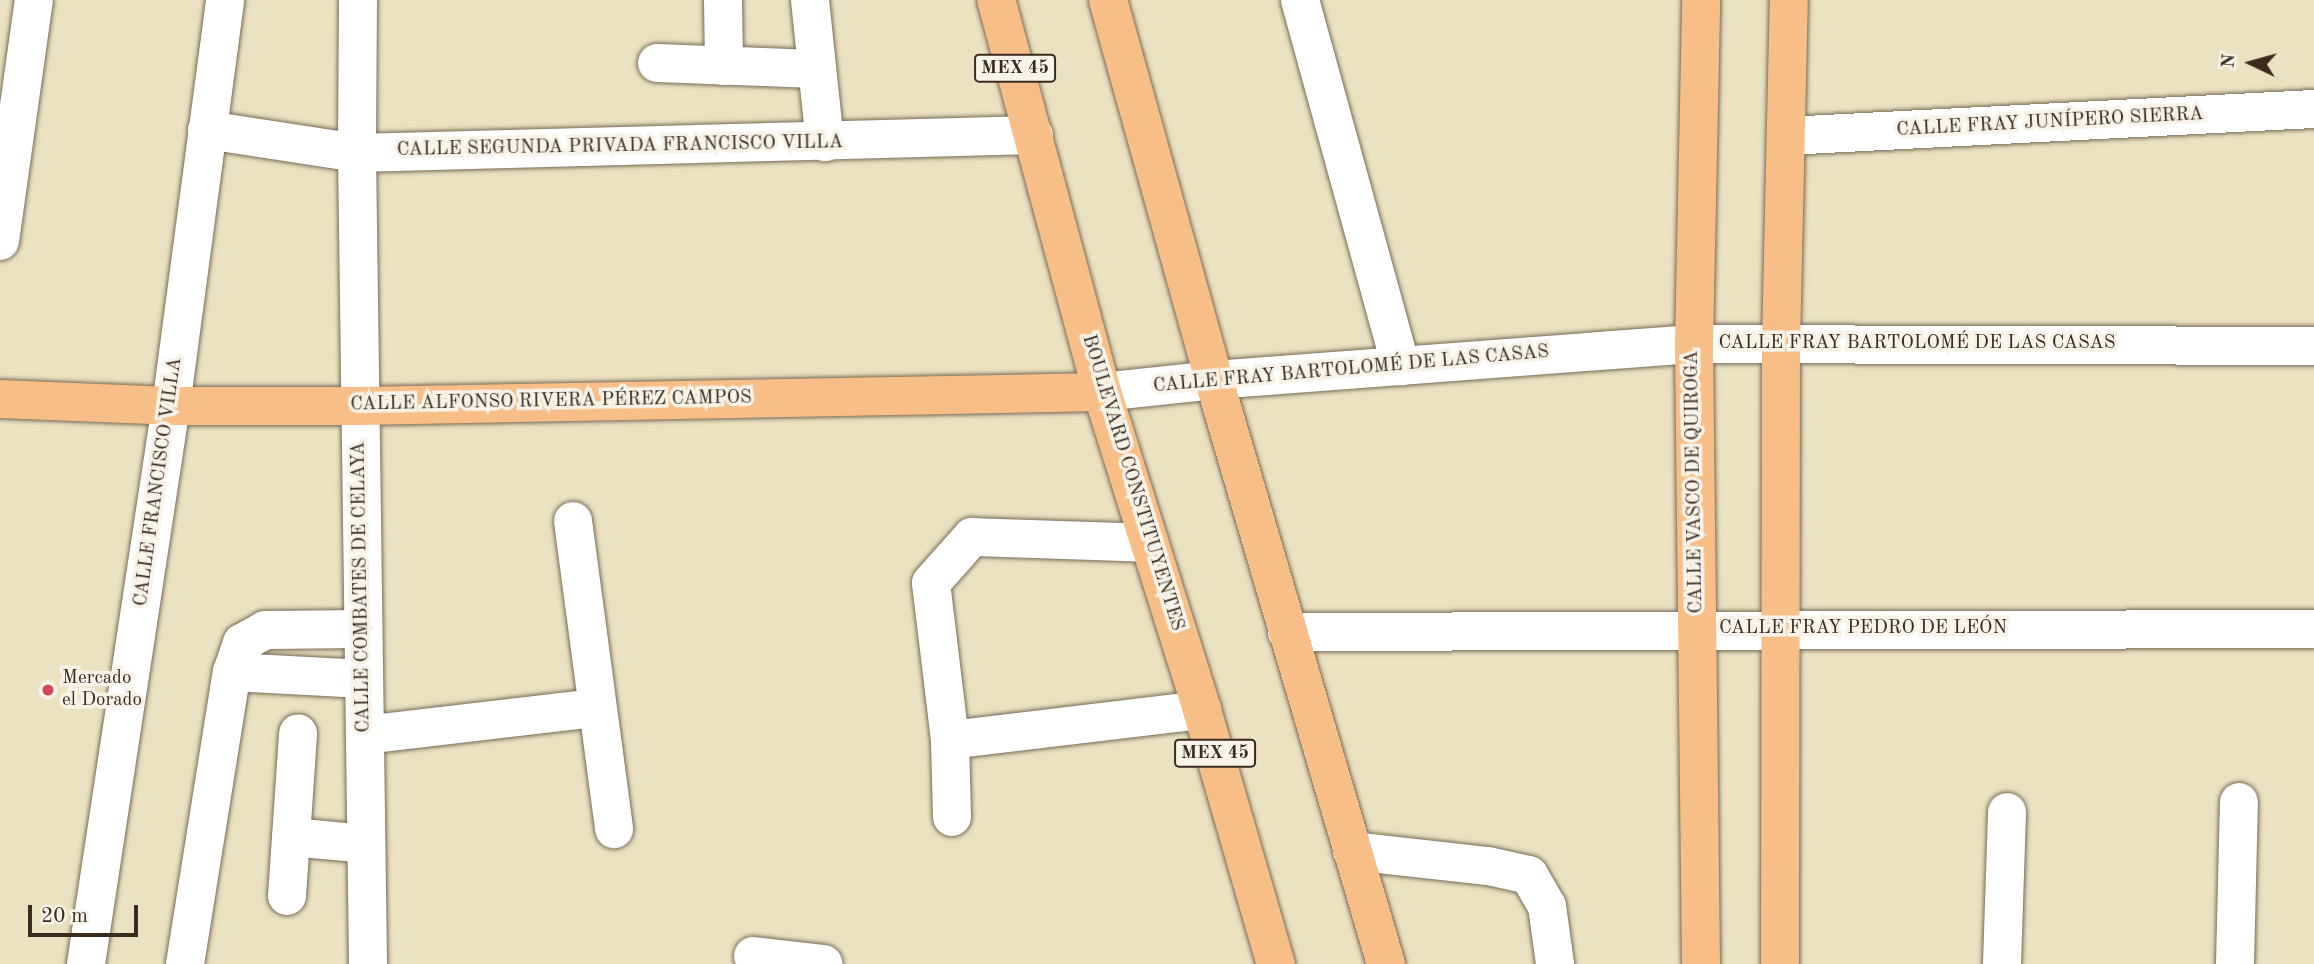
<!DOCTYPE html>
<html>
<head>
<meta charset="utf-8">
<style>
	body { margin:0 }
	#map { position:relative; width:2314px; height:964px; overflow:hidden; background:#ebe2c1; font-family:"Old Standard TT",serif }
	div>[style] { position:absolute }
	.roads { filter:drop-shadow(0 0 2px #796a57) drop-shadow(0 0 2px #796a57) }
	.minor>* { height:38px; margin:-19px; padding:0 19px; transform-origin:19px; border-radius:19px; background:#fff }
	.major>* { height:38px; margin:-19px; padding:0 19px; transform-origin:19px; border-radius:19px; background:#f7be87 }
	.highway>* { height:38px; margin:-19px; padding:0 19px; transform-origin:19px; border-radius:19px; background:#f7be87 }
	.dots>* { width:19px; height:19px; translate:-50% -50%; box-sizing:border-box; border:4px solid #f7f3e8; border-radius:50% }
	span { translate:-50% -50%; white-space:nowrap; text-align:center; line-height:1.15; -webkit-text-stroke:7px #f7f3e8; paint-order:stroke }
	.shield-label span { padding:2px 5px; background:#f7f3e8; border:2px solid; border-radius:5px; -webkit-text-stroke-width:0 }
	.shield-label { font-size:18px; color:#3b2a1e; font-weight:700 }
	.street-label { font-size:19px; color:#3b2a1e }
	.poi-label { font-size:19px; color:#3b2a1e }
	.left { translate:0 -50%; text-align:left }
	.north { position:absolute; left:2216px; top:28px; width:70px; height:70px; -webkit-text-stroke:5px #f7f3e8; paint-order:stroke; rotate:275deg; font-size:19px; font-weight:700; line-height:28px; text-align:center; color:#3b2a1e }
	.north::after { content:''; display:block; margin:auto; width:24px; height:32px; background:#3b2a1e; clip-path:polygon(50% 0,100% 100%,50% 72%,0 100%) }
	.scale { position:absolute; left:28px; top:905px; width:110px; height:32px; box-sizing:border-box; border:4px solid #3b2a1e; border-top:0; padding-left:9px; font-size:21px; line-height:24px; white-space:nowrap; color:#3b2a1e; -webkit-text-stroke:5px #f7f3e8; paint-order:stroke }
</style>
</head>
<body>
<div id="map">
	<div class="roads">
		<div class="minor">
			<div style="left:358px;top:0;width:153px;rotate:90.4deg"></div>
			<div style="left:357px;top:153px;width:811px;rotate:89.22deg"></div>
			<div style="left:723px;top:0;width:66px;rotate:89.1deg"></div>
			<div style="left:810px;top:0;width:143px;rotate:84deg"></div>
			<div style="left:1300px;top:0;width:380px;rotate:74.6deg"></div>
			<div style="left:657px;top:63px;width:159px;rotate:2.2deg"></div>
			<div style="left:207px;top:130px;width:152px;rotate:8.7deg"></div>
			<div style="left:357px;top:153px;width:677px;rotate:-1.52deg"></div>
			<div style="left:1786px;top:136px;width:529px;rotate:-2.93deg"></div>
			<div style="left:0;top:241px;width:243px;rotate:-82deg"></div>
			<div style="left:1102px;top:392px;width:113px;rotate:-6.1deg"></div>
			<div style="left:1214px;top:380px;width:481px;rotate:-4.3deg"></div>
			<div style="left:1694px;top:344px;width:620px;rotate:0.18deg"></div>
			<div style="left:573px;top:521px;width:311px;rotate:82.4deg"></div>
			<div style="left:1287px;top:632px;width:1027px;rotate:-0.17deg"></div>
			<div style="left:232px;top:672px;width:132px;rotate:3deg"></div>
			<div style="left:365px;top:735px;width:233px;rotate:-6.7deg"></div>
			<div style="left:950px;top:740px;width:254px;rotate:-6.8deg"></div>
			<div style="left:952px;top:817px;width:77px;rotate:-91.5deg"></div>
			<div style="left:950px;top:740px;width:158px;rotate:-96.9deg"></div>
			<div style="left:931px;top:583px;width:62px;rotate:-48.3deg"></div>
			<div style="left:972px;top:537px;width:177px;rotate:1.9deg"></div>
			<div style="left:291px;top:837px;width:75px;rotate:5.3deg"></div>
			<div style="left:1352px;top:851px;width:137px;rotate:6.3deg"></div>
			<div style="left:1488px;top:866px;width:42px;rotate:12.4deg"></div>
			<div style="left:1529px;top:875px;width:36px;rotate:60deg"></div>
			<div style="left:1547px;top:906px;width:59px;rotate:82.1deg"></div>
			<div style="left:287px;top:896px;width:163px;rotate:-86.1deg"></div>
			<div style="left:753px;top:956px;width:71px;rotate:6.4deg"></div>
			<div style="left:86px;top:964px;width:564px;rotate:-81.34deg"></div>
			<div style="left:171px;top:406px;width:410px;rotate:-82.4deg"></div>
			<div style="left:185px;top:964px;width:296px;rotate:-80.9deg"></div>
			<div style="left:232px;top:672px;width:31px;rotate:-71deg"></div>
			<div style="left:242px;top:643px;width:26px;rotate:-29deg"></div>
			<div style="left:265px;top:630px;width:98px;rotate:-0.6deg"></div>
			<div style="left:2002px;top:964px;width:152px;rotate:-88.1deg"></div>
			<div style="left:2235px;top:964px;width:162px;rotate:-88.6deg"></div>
		</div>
		<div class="major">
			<div style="left:1108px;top:0;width:395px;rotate:74.4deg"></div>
			<div style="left:0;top:399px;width:171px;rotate:2.3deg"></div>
			<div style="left:171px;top:406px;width:189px"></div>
			<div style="left:360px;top:406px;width:742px;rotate:-1.08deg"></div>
			<div style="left:1102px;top:392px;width:406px;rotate:-105.1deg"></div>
			<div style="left:1701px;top:964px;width:620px;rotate:-90.65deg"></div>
			<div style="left:1694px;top:344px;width:344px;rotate:-88.8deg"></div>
			<div style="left:1780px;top:964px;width:620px;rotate:-89.91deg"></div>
			<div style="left:1781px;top:344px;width:344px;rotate:-88.7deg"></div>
		</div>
		<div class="highway">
			<div style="left:1214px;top:380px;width:609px;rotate:73.59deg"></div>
			<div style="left:1102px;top:392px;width:333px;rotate:72.5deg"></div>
			<div style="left:1202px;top:710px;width:265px;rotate:73.8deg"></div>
		</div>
	</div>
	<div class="dots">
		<div style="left:48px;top:690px;background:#d1495b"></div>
	</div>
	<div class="shield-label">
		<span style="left:1015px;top:68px">MEX 45</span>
		<span style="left:1215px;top:753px">MEX 45</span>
	</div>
	<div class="street-label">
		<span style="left:2050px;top:123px;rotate:-3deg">CALLE FRAY JUNÍPERO SIERRA</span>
		<span style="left:620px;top:147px;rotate:-1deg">CALLE SEGUNDA PRIVADA FRANCISCO VILLA</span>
		<span style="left:1917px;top:344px">CALLE FRAY BARTOLOMÉ DE LAS CASAS</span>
		<span style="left:1351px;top:370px;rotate:-5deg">CALLE FRAY BARTOLOMÉ DE LAS CASAS</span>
		<span style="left:551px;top:402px;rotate:-1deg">CALLE ALFONSO RIVERA PÉREZ CAMPOS</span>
		<span style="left:159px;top:482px;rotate:-82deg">CALLE FRANCISCO VILLA</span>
		<span style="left:1695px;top:482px;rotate:-91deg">CALLE VASCO DE QUIROGA</span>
		<span style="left:1132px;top:483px;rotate:73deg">BOULEVARD CONSTITUYENTES</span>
		<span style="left:362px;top:587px;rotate:-91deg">CALLE COMBATES DE CELAYA</span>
		<span style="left:1863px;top:629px">CALLE FRAY PEDRO DE LEÓN</span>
	</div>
	<div class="poi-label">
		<span class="left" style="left:62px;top:690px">Mercado<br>el Dorado</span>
	</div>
	<div class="north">N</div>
	<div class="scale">20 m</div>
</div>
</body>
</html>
